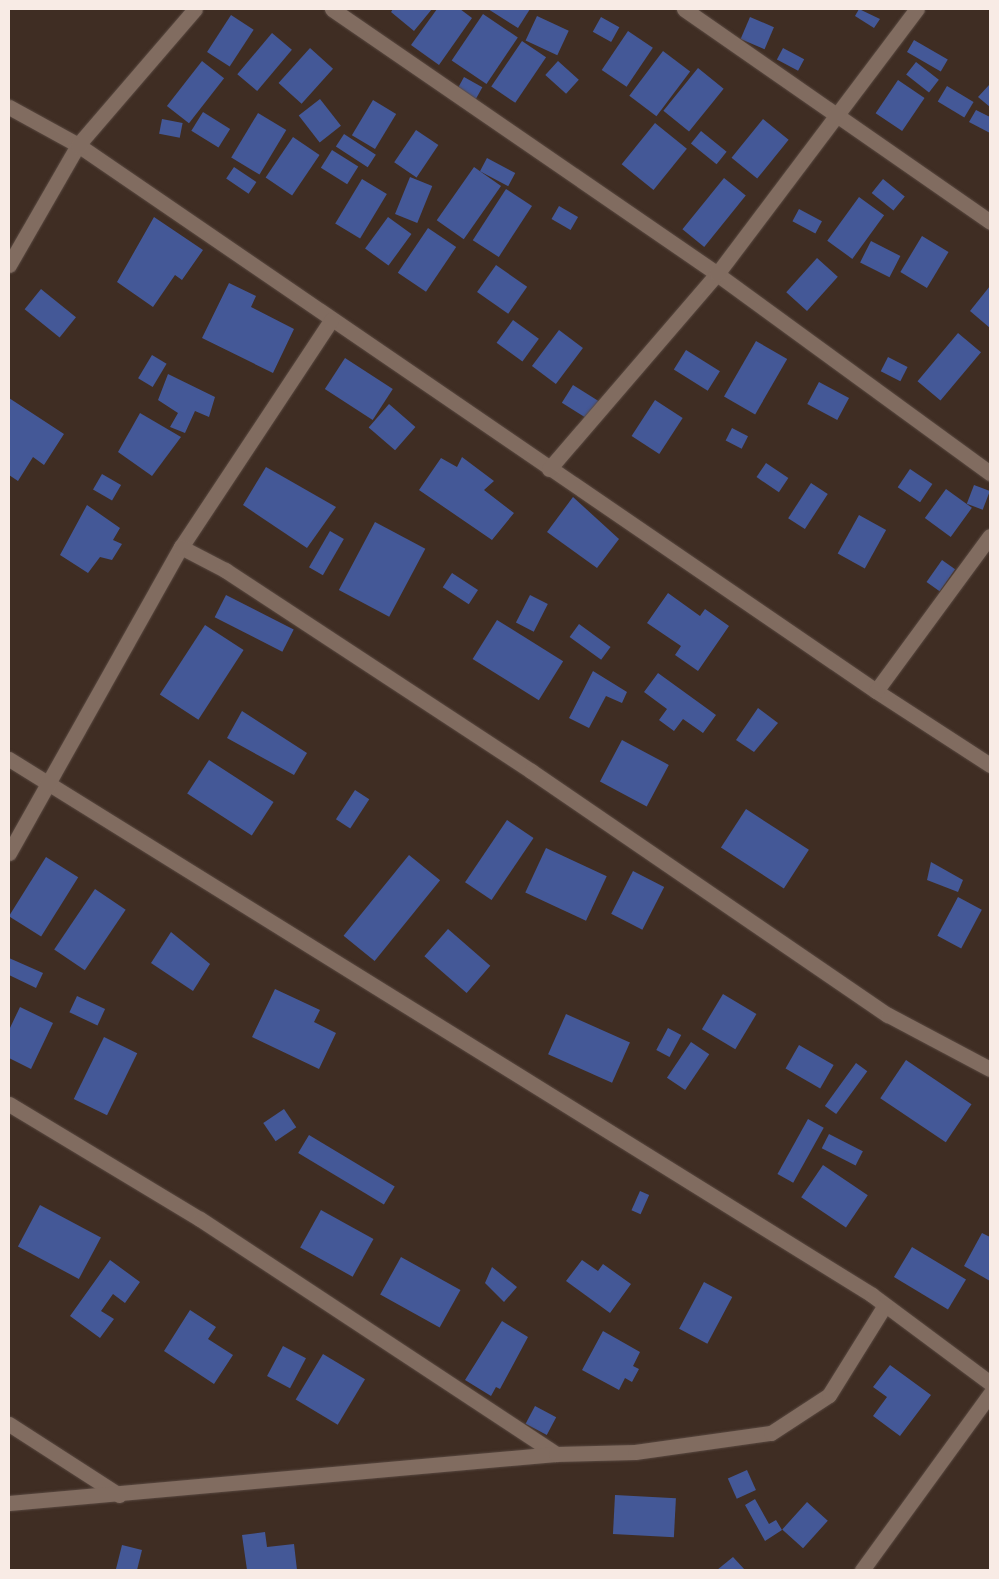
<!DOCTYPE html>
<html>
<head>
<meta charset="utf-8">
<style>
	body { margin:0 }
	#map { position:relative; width:999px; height:1579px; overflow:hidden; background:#3f2d23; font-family:"DejaVu Sans",sans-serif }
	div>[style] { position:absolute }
	.building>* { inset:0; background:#445897; transform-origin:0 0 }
	.roads { filter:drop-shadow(0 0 1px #584840) drop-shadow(0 0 1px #584840) }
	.minor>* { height:15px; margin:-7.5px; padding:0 7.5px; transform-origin:7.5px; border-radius:7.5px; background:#816c60 }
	span { translate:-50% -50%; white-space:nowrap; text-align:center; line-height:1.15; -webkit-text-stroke:4.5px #35231a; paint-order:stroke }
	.frame { position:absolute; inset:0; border:10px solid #f8ebe5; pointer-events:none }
</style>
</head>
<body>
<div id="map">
	<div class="building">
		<div style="clip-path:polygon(393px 9px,432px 9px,414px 31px,391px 12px)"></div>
		<div style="clip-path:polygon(437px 9px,460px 9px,472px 18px,439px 65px,411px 45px)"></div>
		<div style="clip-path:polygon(488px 9px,530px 9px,518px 28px)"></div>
		<div style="clip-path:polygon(859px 9px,880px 19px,874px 28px,855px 16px)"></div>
		<div style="left:483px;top:14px;width:42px;height:56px;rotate:34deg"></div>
		<div style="left:231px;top:15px;width:27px;height:44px;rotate:33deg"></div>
		<div style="left:537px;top:16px;width:35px;height:27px;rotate:25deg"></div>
		<div style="left:601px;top:17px;width:21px;height:17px;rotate:29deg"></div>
		<div style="left:750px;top:17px;width:26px;height:24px;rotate:23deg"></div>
		<div style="left:628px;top:31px;width:30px;height:47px;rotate:34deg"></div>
		<div style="left:272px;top:33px;width:26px;height:54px;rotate:40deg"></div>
		<div style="left:914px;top:40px;width:39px;height:14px;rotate:30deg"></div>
		<div style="left:522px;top:41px;width:29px;height:55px;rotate:34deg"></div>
		<div style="left:310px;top:48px;width:31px;height:47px;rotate:42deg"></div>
		<div style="left:783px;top:48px;width:24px;height:13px;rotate:28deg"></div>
		<div style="left:663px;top:51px;width:34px;height:56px;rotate:37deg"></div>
		<div style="left:202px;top:61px;width:28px;height:57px;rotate:38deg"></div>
		<div style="left:558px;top:61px;width:28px;height:19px;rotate:42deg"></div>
		<div style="left:916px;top:62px;width:29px;height:16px;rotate:38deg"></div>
		<div style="left:698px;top:68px;width:33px;height:55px;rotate:39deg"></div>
		<div style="left:464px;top:77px;width:21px;height:18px;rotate:29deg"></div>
		<div style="left:898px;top:80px;width:32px;height:40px;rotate:34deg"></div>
		<div style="clip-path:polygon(990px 84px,990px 107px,978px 97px)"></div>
		<div style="left:947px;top:86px;width:31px;height:18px;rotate:31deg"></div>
		<div style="left:320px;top:99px;width:34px;height:27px;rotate:52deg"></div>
		<div style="left:373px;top:100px;width:27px;height:41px;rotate:31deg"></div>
		<div style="clip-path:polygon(976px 110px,990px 117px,990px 133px,969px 122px)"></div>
		<div style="left:203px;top:112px;width:32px;height:22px;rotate:32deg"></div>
		<div style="left:258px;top:113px;width:33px;height:52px;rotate:31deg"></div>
		<div style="left:162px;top:119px;width:21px;height:15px;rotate:11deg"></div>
		<div style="left:763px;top:119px;width:33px;height:50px;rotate:39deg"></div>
		<div style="left:655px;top:123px;width:41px;height:53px;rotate:39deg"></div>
		<div style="left:416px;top:130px;width:27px;height:39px;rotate:34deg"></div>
		<div style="left:701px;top:131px;width:33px;height:16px;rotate:39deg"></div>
		<div style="left:344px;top:134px;width:38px;height:15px;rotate:33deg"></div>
		<div style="left:293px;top:137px;width:32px;height:49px;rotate:34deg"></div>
		<div style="left:332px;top:150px;width:31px;height:21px;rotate:32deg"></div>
		<div style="left:487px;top:158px;width:32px;height:15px;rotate:28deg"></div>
		<div style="left:234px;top:167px;width:27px;height:14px;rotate:34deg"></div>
		<div style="left:474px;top:167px;width:33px;height:65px;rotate:35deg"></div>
		<div style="left:410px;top:177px;width:24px;height:40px;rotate:22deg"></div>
		<div style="left:724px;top:178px;width:28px;height:66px;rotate:39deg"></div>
		<div style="left:362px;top:179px;width:29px;height:52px;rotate:31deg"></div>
		<div style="left:883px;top:179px;width:28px;height:18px;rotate:39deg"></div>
		<div style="left:506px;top:189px;width:31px;height:61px;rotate:33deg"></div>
		<div style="left:859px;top:197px;width:31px;height:54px;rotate:36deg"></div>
		<div style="left:559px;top:206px;width:22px;height:15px;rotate:30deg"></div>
		<div style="left:799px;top:209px;width:26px;height:14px;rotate:28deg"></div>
		<div style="clip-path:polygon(154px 217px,203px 250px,182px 280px,175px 275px,153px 307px,117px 282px)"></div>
		<div style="left:388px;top:217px;width:29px;height:39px;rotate:36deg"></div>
		<div style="left:428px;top:228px;width:34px;height:54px;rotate:34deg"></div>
		<div style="left:922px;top:236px;width:31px;height:42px;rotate:31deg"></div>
		<div style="left:871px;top:241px;width:33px;height:24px;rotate:27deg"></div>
		<div style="left:817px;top:258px;width:28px;height:46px;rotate:42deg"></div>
		<div style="left:496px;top:265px;width:38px;height:33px;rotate:35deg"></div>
		<div style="clip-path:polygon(229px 283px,256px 296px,251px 307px,294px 329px,273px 373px,202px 338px)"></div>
		<div style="clip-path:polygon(990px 286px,990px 328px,970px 311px)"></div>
		<div style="left:41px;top:289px;width:45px;height:26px;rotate:39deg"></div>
		<div style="left:513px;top:320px;width:32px;height:28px;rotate:36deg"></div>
		<div style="left:559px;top:330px;width:30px;height:45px;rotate:37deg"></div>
		<div style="left:958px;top:333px;width:30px;height:63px;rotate:40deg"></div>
		<div style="left:756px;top:341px;width:36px;height:64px;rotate:30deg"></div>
		<div style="left:686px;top:350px;width:40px;height:23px;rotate:32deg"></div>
		<div style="left:152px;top:355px;width:17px;height:27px;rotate:31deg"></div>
		<div style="left:888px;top:357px;width:22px;height:16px;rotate:27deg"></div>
		<div style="left:345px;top:358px;width:57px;height:37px;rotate:33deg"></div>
		<div style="clip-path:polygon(168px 374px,215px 397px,209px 417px,195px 411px,185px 433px,170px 427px,178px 413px,158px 400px)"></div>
		<div style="left:819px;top:382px;width:34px;height:25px;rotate:28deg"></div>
		<div style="left:573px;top:385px;width:31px;height:21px;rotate:32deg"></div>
		<div style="clip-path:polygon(9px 398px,64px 434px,44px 465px,33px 457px,18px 481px,9px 475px)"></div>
		<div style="left:655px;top:400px;width:33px;height:43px;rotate:33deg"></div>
		<div style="left:389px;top:404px;width:35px;height:31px;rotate:41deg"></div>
		<div style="clip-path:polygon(140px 413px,181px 437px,152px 476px,118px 452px)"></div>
		<div style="left:732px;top:428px;width:18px;height:14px;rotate:27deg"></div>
		<div style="clip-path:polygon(462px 457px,494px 481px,484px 490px,514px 513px,492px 540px,419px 490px,441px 458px,457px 467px)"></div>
		<div style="left:766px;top:463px;width:27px;height:17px;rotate:34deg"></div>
		<div style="clip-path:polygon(266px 467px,336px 507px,307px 548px,243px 505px)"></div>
		<div style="left:910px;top:469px;width:27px;height:22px;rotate:34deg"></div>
		<div style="left:102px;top:474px;width:22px;height:18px;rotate:30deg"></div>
		<div style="left:811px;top:483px;width:20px;height:42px;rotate:33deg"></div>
		<div style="left:974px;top:485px;width:17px;height:20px;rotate:21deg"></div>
		<div style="left:946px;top:489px;width:32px;height:36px;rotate:36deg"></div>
		<div style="clip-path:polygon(573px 497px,619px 539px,597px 568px,547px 532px)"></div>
		<div style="clip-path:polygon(87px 505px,120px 528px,113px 540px,122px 544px,112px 560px,100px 557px,88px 573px,60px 555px)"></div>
		<div style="left:859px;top:515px;width:31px;height:44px;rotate:29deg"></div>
		<div style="left:375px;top:522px;width:57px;height:77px;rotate:28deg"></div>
		<div style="left:330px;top:531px;width:16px;height:42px;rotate:30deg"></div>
		<div style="left:942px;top:560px;width:16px;height:27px;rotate:35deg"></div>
		<div style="left:452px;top:573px;width:31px;height:17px;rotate:33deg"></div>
		<div style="clip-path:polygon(668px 593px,700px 616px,705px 609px,729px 626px,698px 671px,675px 655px,681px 646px,647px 623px)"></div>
		<div style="left:226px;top:595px;width:76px;height:25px;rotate:27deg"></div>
		<div style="left:530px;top:595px;width:20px;height:31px;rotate:27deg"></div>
		<div style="left:497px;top:620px;width:78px;height:46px;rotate:32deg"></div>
		<div style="left:579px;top:624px;width:39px;height:16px;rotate:36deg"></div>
		<div style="left:205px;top:625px;width:46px;height:83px;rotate:33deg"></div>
		<div style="clip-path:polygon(593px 671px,627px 692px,622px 703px,606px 696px,589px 728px,569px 718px)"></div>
		<div style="clip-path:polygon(658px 673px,716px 715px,703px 733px,683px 719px,674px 731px,659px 720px,667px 709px,644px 692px)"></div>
		<div style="clip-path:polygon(758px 708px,778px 723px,754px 752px,736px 740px)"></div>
		<div style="clip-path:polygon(242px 711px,307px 753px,294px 775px,227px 738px)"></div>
		<div style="left:622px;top:740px;width:53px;height:47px;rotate:28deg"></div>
		<div style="left:209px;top:760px;width:77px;height:40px;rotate:33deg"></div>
		<div style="left:355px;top:790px;width:17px;height:35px;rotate:33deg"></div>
		<div style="left:746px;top:809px;width:75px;height:46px;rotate:33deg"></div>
		<div style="left:507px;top:820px;width:32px;height:75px;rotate:34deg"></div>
		<div style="left:546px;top:848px;width:67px;height:49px;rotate:25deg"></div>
		<div style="left:409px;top:855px;width:40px;height:104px;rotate:39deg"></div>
		<div style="left:46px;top:857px;width:38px;height:70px;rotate:32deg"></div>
		<div style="clip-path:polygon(931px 862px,963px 880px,958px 892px,927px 880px)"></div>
		<div style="left:633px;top:871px;width:35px;height:48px;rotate:27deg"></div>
		<div style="left:95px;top:889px;width:37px;height:73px;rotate:34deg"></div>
		<div style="left:958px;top:897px;width:27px;height:44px;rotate:28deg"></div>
		<div style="left:448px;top:929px;width:56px;height:36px;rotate:41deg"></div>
		<div style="clip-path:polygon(171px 932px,210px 964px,193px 991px,151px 963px)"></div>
		<div style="clip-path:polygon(9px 958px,43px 973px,36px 988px,9px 975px)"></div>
		<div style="clip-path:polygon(275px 989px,320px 1010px,314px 1022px,336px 1033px,319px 1069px,252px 1037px)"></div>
		<div style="left:723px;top:994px;width:39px;height:41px;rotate:31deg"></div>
		<div style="left:77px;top:996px;width:31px;height:18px;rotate:25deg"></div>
		<div style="clip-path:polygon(20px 1007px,53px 1023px,31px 1069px,9px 1058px,9px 1030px)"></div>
		<div style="left:566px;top:1014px;width:70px;height:44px;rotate:24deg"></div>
		<div style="left:668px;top:1028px;width:15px;height:25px;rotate:28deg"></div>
		<div style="left:104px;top:1037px;width:37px;height:69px;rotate:26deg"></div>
		<div style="left:691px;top:1042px;width:22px;height:43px;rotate:34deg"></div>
		<div style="left:799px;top:1045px;width:40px;height:27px;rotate:30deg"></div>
		<div style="left:906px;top:1060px;width:79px;height:46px;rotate:34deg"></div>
		<div style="left:856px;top:1063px;width:14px;height:53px;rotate:36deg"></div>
		<div style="left:284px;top:1109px;width:22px;height:25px;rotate:56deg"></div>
		<div style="left:808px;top:1119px;width:18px;height:63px;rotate:29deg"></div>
		<div style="left:829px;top:1134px;width:38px;height:16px;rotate:27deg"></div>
		<div style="left:309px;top:1135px;width:100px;height:21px;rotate:31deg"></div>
		<div style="left:823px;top:1165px;width:54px;height:39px;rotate:34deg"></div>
		<div style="left:640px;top:1191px;width:10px;height:21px;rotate:24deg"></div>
		<div style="left:40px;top:1205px;width:69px;height:47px;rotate:28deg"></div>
		<div style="left:321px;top:1210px;width:60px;height:43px;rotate:29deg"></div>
		<div style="clip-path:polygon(982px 1233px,990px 1237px,990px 1281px,964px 1266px)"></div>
		<div style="left:912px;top:1247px;width:63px;height:35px;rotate:31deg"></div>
		<div style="left:401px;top:1257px;width:68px;height:43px;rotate:29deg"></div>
		<div style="clip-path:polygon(110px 1260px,140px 1282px,125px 1303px,113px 1294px,101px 1311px,114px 1319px,100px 1338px,70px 1316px)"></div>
		<div style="clip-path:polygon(582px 1260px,598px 1271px,603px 1264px,631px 1284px,610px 1313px,566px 1281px)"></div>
		<div style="clip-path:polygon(492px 1267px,517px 1287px,504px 1302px,485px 1283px)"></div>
		<div style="left:704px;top:1282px;width:32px;height:53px;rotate:28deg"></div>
		<div style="clip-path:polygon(190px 1310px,216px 1327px,208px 1339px,233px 1355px,214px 1384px,164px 1351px)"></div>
		<div style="clip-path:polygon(502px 1321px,528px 1337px,500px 1389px,496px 1387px,491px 1396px,465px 1380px)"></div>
		<div style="clip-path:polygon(603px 1331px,640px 1352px,633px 1366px,639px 1369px,632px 1382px,625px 1378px,619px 1390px,582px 1370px)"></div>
		<div style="left:283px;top:1346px;width:26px;height:34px;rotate:28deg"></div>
		<div style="left:323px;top:1354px;width:49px;height:53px;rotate:31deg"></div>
		<div style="clip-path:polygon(890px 1365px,931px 1395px,900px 1436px,873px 1416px,887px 1397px,873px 1387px)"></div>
		<div style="left:535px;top:1406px;width:24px;height:20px;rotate:28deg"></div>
		<div style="left:747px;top:1470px;width:22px;height:21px;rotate:66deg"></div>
		<div style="left:615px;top:1495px;width:61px;height:39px;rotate:3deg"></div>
		<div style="clip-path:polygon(755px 1499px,769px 1524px,776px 1520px,782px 1530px,765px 1541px,745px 1505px)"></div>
		<div style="left:807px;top:1502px;width:28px;height:37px;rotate:42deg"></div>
		<div style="clip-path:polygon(265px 1532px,267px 1547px,294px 1544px,297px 1570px,247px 1570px,242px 1535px)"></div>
		<div style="clip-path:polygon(122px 1545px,142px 1550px,137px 1570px,116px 1569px)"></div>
		<div style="clip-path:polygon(733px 1557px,745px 1570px,717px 1570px)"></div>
	</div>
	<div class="roads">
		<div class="minor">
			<div style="left:332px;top:9px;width:467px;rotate:34.5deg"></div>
			<div style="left:717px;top:274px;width:338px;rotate:36.1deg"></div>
			<div style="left:684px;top:9px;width:373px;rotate:34.8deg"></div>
			<div style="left:9px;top:107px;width:79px;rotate:28.8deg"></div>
			<div style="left:78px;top:145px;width:967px;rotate:34.38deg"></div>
			<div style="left:876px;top:691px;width:136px;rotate:33deg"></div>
			<div style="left:9px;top:265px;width:138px;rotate:-60.1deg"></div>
			<div style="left:78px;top:145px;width:179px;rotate:-49.3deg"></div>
			<div style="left:549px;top:469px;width:257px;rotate:-49.3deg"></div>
			<div style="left:717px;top:274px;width:332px;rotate:-53deg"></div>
			<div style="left:181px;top:547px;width:272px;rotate:-56.5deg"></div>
			<div style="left:876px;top:691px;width:192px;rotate:-53.7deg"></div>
			<div style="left:9px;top:759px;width:1016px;rotate:31.84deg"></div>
			<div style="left:872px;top:1295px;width:147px;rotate:36.7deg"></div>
			<div style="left:9px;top:853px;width:351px;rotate:-60.7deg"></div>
			<div style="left:181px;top:547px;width:50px;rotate:27.6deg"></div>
			<div style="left:225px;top:570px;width:366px;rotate:33.3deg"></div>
			<div style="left:531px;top:771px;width:432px;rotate:34.4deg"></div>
			<div style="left:888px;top:1015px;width:115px;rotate:27.9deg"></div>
			<div style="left:9px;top:1104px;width:223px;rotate:31.1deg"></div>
			<div style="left:200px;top:1219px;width:427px;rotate:33.4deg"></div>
			<div style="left:9px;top:1424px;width:131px;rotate:32.8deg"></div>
			<div style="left:9px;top:1503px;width:549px;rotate:-5.12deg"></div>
			<div style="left:556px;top:1454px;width:79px;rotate:-1.5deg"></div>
			<div style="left:635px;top:1452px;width:137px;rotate:-8deg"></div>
			<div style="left:771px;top:1433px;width:69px;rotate:-33.2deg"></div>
			<div style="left:829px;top:1395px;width:106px;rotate:-58.1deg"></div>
			<div style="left:862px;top:1570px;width:218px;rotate:-54deg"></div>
		</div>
	</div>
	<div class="frame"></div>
</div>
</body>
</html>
